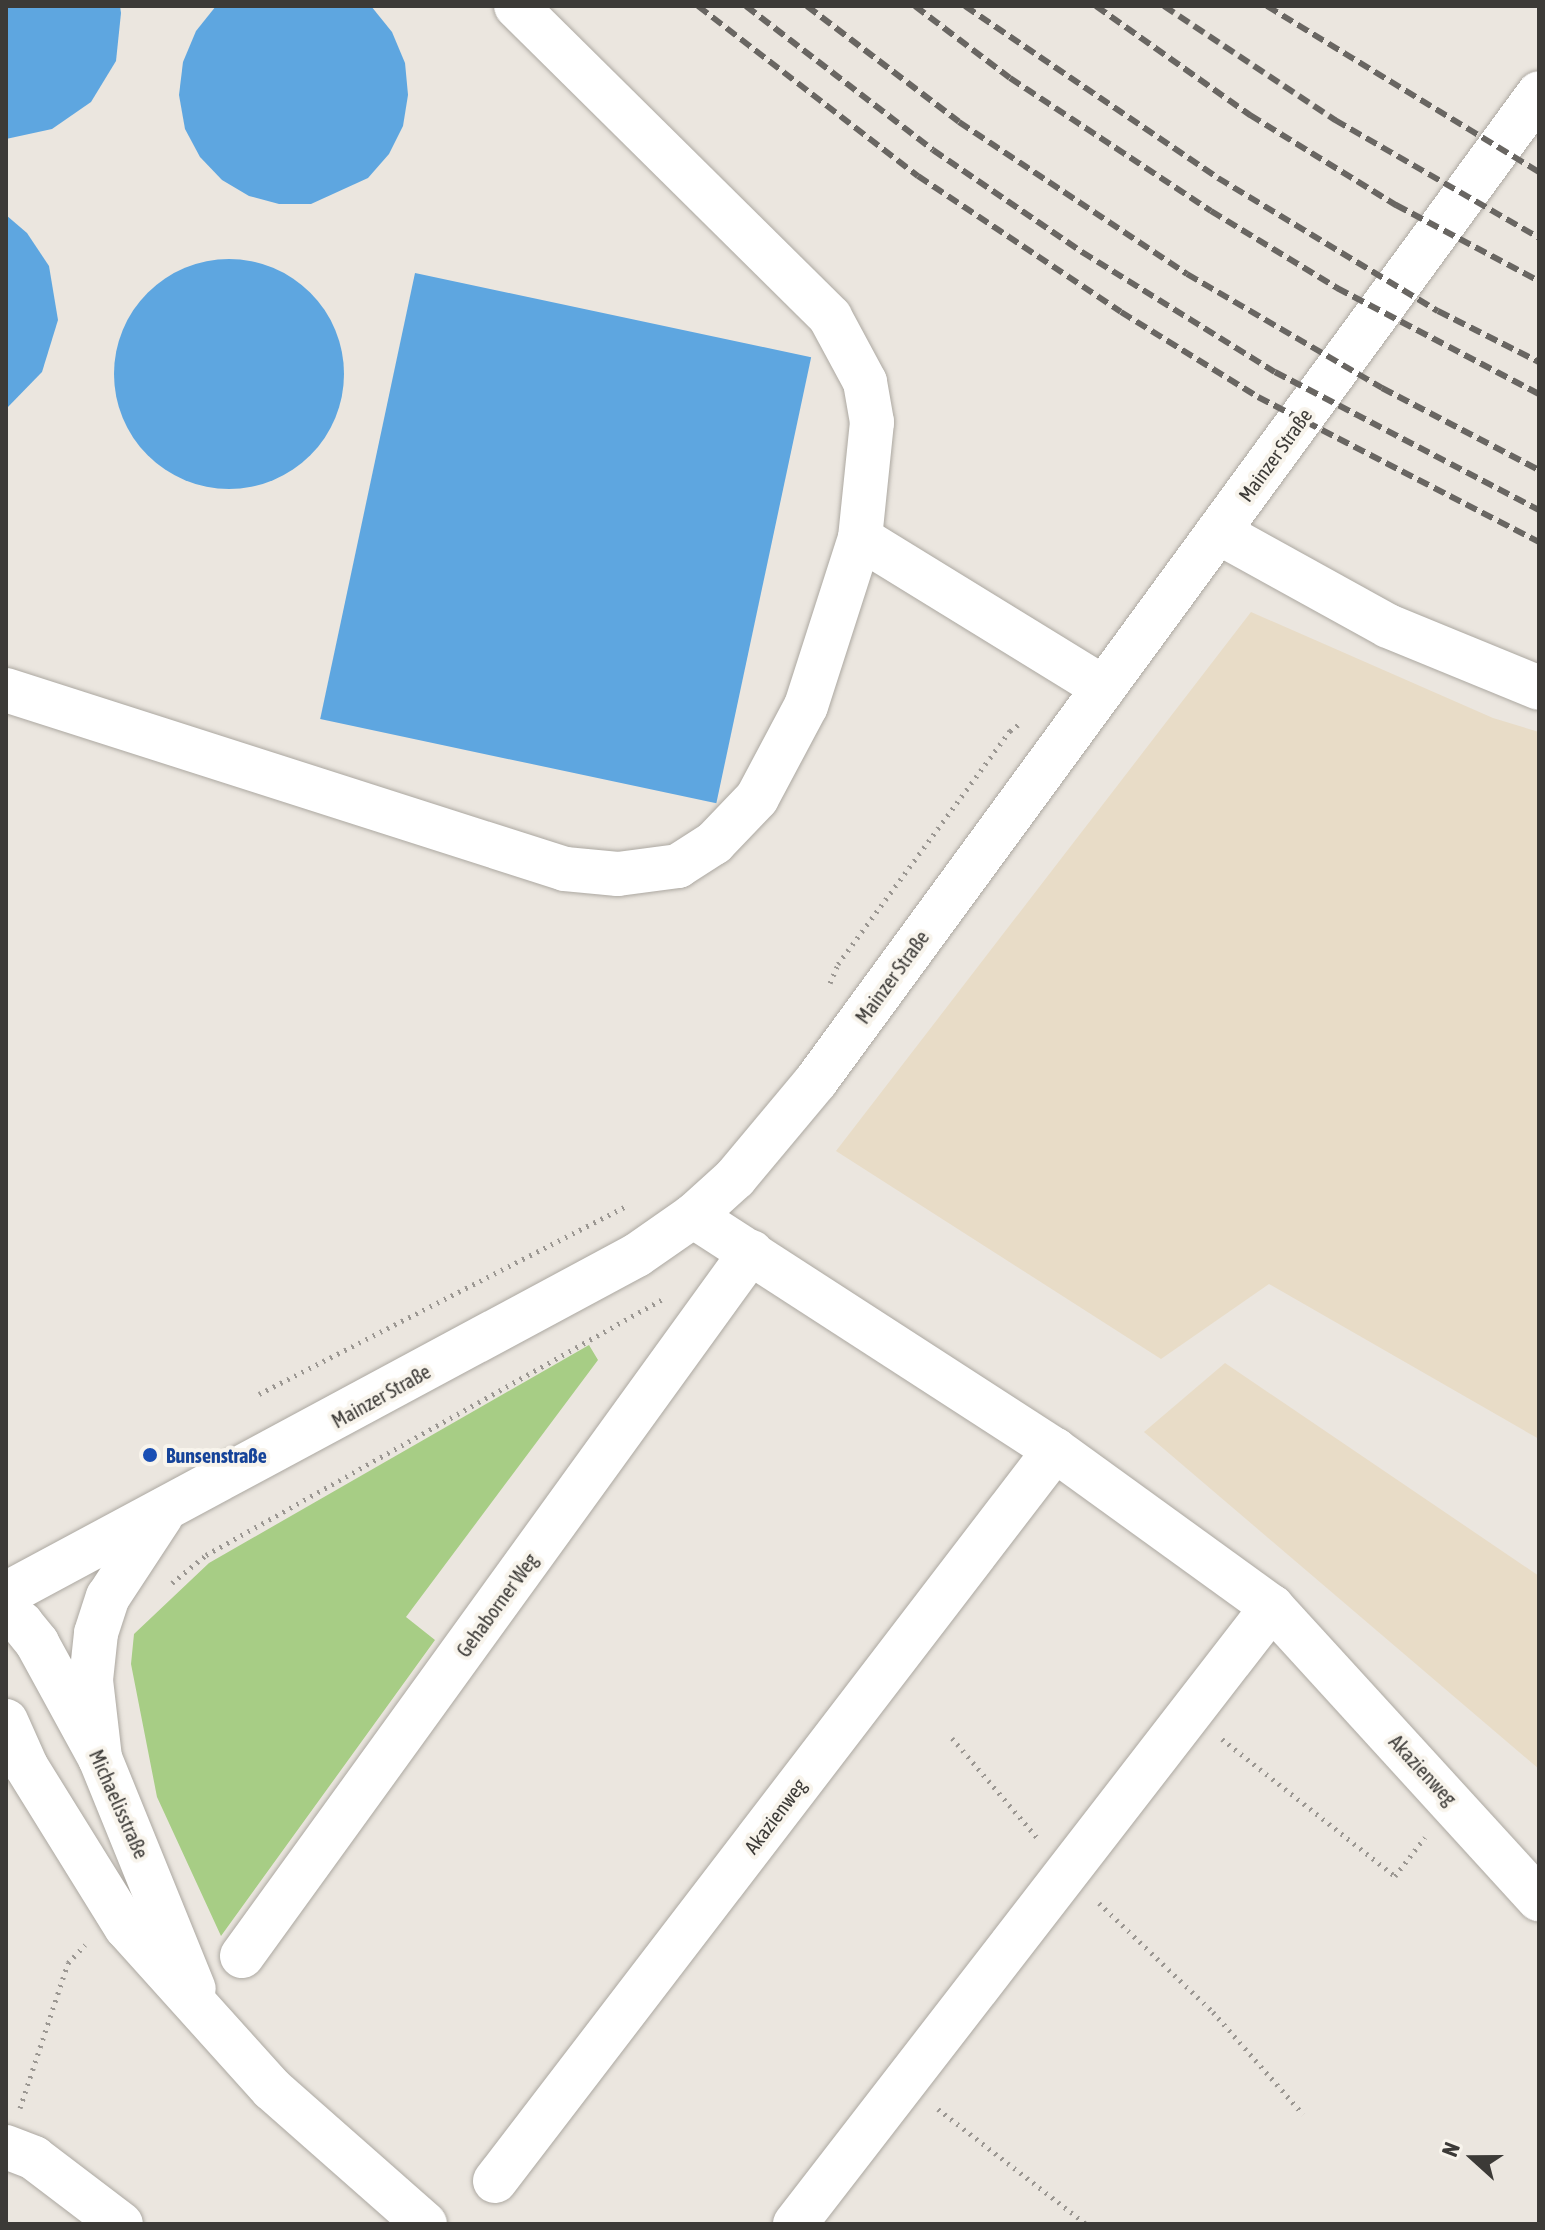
<!DOCTYPE html>
<html>
<head>
<meta charset="utf-8">
<style>
	body { margin:0 }
	#map { position:relative; width:1545px; height:2230px; overflow:hidden; background:#ebe6df; font-family:"Asap Condensed",sans-serif }
	div>[style] { position:absolute }
	.commercial>* { inset:0; background:#e8dcc7 }
	.green>* { inset:0; background:#a7cd85 }
	.water>* { inset:0; background:#5ea6e0; transform-origin:0 0 }
	.round { border-radius:50% }
	.path>* { height:5px; margin-top:-2.5px; transform-origin:0; background:repeating-linear-gradient(90deg,#9b9792 0 2px,transparent 0 8px) }
	.roads { filter:drop-shadow(0 0 2px #aca8a1) drop-shadow(0 0 2px #aca8a1) }
	.minor>* { height:44px; margin:-22px; padding:0 22px; transform-origin:22px; border-radius:22px; background:#fff }
	.major>* { height:44px; margin:-22px; padding:0 22px; transform-origin:22px; border-radius:22px; background:#fff }
	.rail>* { height:6px; margin-top:-3px; transform-origin:0; background:repeating-linear-gradient(90deg,#696662 0 12px,transparent 0 18px) }
	.dots>* { width:22px; height:22px; translate:-50% -50%; box-sizing:border-box; border:4px solid #f8f4ec; border-radius:50% }
	span { translate:-50% -50%; white-space:nowrap; text-align:center; line-height:1.15; -webkit-text-stroke:8px #f8f4ec; paint-order:stroke }
	.street-label { font-size:20px; color:#3c3a37 }
	.transit-label { font-size:20px; color:#164399; font-weight:700 }
	.left { translate:0 -50%; text-align:left }
	.frame { position:absolute; inset:0; border:8px solid #3c3a37; pointer-events:none }
	.north { position:absolute; left:1433px; top:2118px; width:80px; height:80px; -webkit-text-stroke:6px #f8f4ec; paint-order:stroke; rotate:291deg; font-size:22px; font-weight:700; line-height:32px; text-align:center; color:#3c3a37 }
	.north::after { content:''; display:block; margin:auto; width:28px; height:36px; background:#3c3a37; clip-path:polygon(50% 0,100% 100%,50% 72%,0 100%) }
</style>
</head>
<body>
<div id="map">
	<div class="commercial">
		<div style="clip-path:polygon(1251px 612px,1493px 718px,1539px 732px,1539px 1439px,1269px 1284px,1161px 1359px,836px 1151px)"></div>
		<div style="clip-path:polygon(1225px 1363px,1539px 1576px,1539px 1769px,1144px 1432px)"></div>
	</div>
	<div class="green">
		<div style="clip-path:polygon(589px 1345px,598px 1360px,406px 1617px,435px 1640px,221px 1936px,157px 1797px,131px 1664px,134px 1634px,209px 1563px)"></div>
	</div>
	<div class="water">
		<div style="clip-path:polygon(6px 6px,120px 6px,121px 13px,116px 61px,91px 102px,52px 129px,6px 139px)"></div>
		<div style="clip-path:polygon(216px 6px,371px 6px,392px 32px,405px 63px,408px 95px,403px 126px,389px 154px,368px 178px,311px 204px,279px 204px,249px 196px,222px 180px,200px 157px,185px 129px,179px 95px,183px 62px,196px 31px)"></div>
		<div style="clip-path:polygon(6px 215px,27px 233px,49px 266px,58px 320px,42px 372px,6px 409px)"></div>
		<div class="round" style="left:114px;top:259px;width:230px;height:230px"></div>
		<div style="left:415px;top:273px;width:405px;height:456px;rotate:12deg"></div>
	</div>
	<div class="path">
		<div style="left:830px;top:983px;width:21px;rotate:-67deg"></div>
		<div style="left:838px;top:964px;width:290px;rotate:-53.6deg"></div>
		<div style="left:1010px;top:731px;width:15px;rotate:-37deg"></div>
		<div style="left:259px;top:1394px;width:411px;rotate:-27.1deg"></div>
		<div style="left:172px;top:1583px;width:44px;rotate:-39.5deg"></div>
		<div style="left:206px;top:1555px;width:522px;rotate:-29.27deg"></div>
		<div style="left:952px;top:1738px;width:135px;rotate:49.5deg"></div>
		<div style="left:1222px;top:1739px;width:221px;rotate:38.4deg"></div>
		<div style="left:1395px;top:1876px;width:49px;rotate:-52.4deg"></div>
		<div style="left:1099px;top:1903px;width:158px;rotate:43.7deg"></div>
		<div style="left:1213px;top:2012px;width:136px;rotate:48.6deg"></div>
		<div style="left:20px;top:2108px;width:153px;rotate:-71.7deg"></div>
		<div style="left:68px;top:1963px;width:25px;rotate:-47deg"></div>
		<div style="left:938px;top:2109px;width:187px;rotate:37.8deg"></div>
	</div>
	<div class="roads">
		<div class="minor">
			<div style="left:516px;top:6px;width:442px;rotate:44.7deg"></div>
			<div style="left:830px;top:317px;width:74px;rotate:61.7deg"></div>
			<div style="left:865px;top:382px;width:41px;rotate:80.1deg"></div>
			<div style="left:872px;top:422px;width:117px;rotate:95.9deg"></div>
			<div style="left:1218px;top:532px;width:194px;rotate:28.9deg"></div>
			<div style="left:1388px;top:626px;width:163px;rotate:22.3deg"></div>
			<div style="left:6px;top:690px;width:587px;rotate:17.76deg"></div>
			<div style="left:565px;top:869px;width:53px;rotate:5.4deg"></div>
			<div style="left:618px;top:874px;width:61px;rotate:-7.6deg"></div>
			<div style="left:678px;top:866px;width:43px;rotate:-32.6deg"></div>
			<div style="left:714px;top:843px;width:62px;rotate:-46.3deg"></div>
			<div style="left:757px;top:798px;width:104px;rotate:-62deg"></div>
			<div style="left:806px;top:706px;width:176px;rotate:-72.2deg"></div>
			<div style="left:860px;top:538px;width:286px;rotate:31.6deg"></div>
			<div style="left:693px;top:1216px;width:431px;rotate:32.9deg"></div>
			<div style="left:1055px;top:1450px;width:268px;rotate:35.9deg"></div>
			<div style="left:1272px;top:1607px;width:396px;rotate:47.6deg"></div>
			<div style="left:6px;top:1616px;width:17px;rotate:25deg"></div>
			<div style="left:21px;top:1623px;width:26px;rotate:51deg"></div>
			<div style="left:37px;top:1643px;width:131px;rotate:61.3deg"></div>
			<div style="left:100px;top:1758px;width:249px;rotate:67.9deg"></div>
			<div style="left:6px;top:1721px;width:49px;rotate:66deg"></div>
			<div style="left:26px;top:1766px;width:190px;rotate:58.2deg"></div>
			<div style="left:126px;top:1927px;width:218px;rotate:48deg"></div>
			<div style="left:272px;top:2089px;width:204px;rotate:41.4deg"></div>
			<div style="left:242px;top:1956px;width:869px;rotate:-54.13deg"></div>
			<div style="left:6px;top:2147px;width:30px;rotate:21deg"></div>
			<div style="left:34px;top:2158px;width:109px;rotate:37.2deg"></div>
			<div style="left:495px;top:2181px;width:921px;rotate:-52.55deg"></div>
			<div style="left:795px;top:2224px;width:780px;rotate:-52.29deg"></div>
		</div>
		<div class="major">
			<div style="left:6px;top:1594px;width:716px;rotate:-28.25deg"></div>
			<div style="left:637px;top:1255px;width:68px;rotate:-34.9deg"></div>
			<div style="left:693px;top:1216px;width:57px;rotate:-42.1deg"></div>
			<div style="left:735px;top:1178px;width:126px;rotate:-50.1deg"></div>
			<div style="left:816px;top:1081px;width:1224px;rotate:-53.8deg"></div>
			<div style="left:100px;top:1758px;width:79px;rotate:-96.6deg"></div>
			<div style="left:91px;top:1680px;width:47px;rotate:-83.9deg"></div>
			<div style="left:96px;top:1633px;width:38px;rotate:-72deg"></div>
			<div style="left:108px;top:1597px;width:97px;rotate:-56.8deg"></div>
		</div>
	</div>
	<div class="rail">
		<div style="left:698px;top:6px;width:278px;rotate:37.7deg"></div>
		<div style="left:918px;top:176px;width:244px;rotate:33.8deg"></div>
		<div style="left:1121px;top:312px;width:161px;rotate:31.8deg"></div>
		<div style="left:1258px;top:397px;width:316px;rotate:27.3deg"></div>
		<div style="left:746px;top:6px;width:236px;rotate:37.6deg"></div>
		<div style="left:933px;top:150px;width:181px;rotate:34.4deg"></div>
		<div style="left:1082px;top:252px;width:227px;rotate:31.9deg"></div>
		<div style="left:1275px;top:372px;width:298px;rotate:27.6deg"></div>
		<div style="left:807px;top:6px;width:191px;rotate:37.3deg"></div>
		<div style="left:959px;top:122px;width:274px;rotate:33.7deg"></div>
		<div style="left:1187px;top:274px;width:226px;rotate:30.3deg"></div>
		<div style="left:1382px;top:388px;width:177px;rotate:27.6deg"></div>
		<div style="left:915px;top:6px;width:119px;rotate:37.2deg"></div>
		<div style="left:1010px;top:78px;width:241px;rotate:33.5deg"></div>
		<div style="left:1211px;top:211px;width:148px;rotate:31.4deg"></div>
		<div style="left:1337px;top:288px;width:228px;rotate:27.7deg"></div>
		<div style="left:965px;top:6px;width:306px;rotate:34.2deg"></div>
		<div style="left:1218px;top:178px;width:257px;rotate:31.2deg"></div>
		<div style="left:1438px;top:311px;width:113px;rotate:26.8deg"></div>
		<div style="left:1096px;top:6px;width:189px;rotate:35.3deg"></div>
		<div style="left:1250px;top:115px;width:172px;rotate:31.7deg"></div>
		<div style="left:1396px;top:205px;width:162px;rotate:28deg"></div>
		<div style="left:1164px;top:6px;width:206px;rotate:33.7deg"></div>
		<div style="left:1335px;top:120px;width:236px;rotate:30deg"></div>
		<div style="left:1267px;top:6px;width:319px;rotate:31.4deg"></div>
	</div>
	<div class="dots">
		<div style="left:150px;top:1455px;background:#1a4fb4"></div>
	</div>
	<div class="street-label">
		<span style="left:1275px;top:455px;rotate:-54deg">Mainzer Straße</span>
		<span style="left:892px;top:977px;rotate:-54deg">Mainzer Straße</span>
		<span style="left:381px;top:1396px;rotate:-29deg">Mainzer Straße</span>
		<span style="left:497px;top:1605px;rotate:-54deg">Gehaborner Weg</span>
		<span style="left:1423px;top:1770px;rotate:47deg">Akazienweg</span>
		<span style="left:119px;top:1804px;rotate:66deg">Michaelisstraße</span>
		<span style="left:775px;top:1816px;rotate:-53deg">Akazienweg</span>
	</div>
	<div class="transit-label">
		<span class="left" style="left:166px;top:1455px">Bunsenstraße</span>
	</div>
	<div class="frame"></div>
	<div class="north">N</div>
</div>
</body>
</html>
